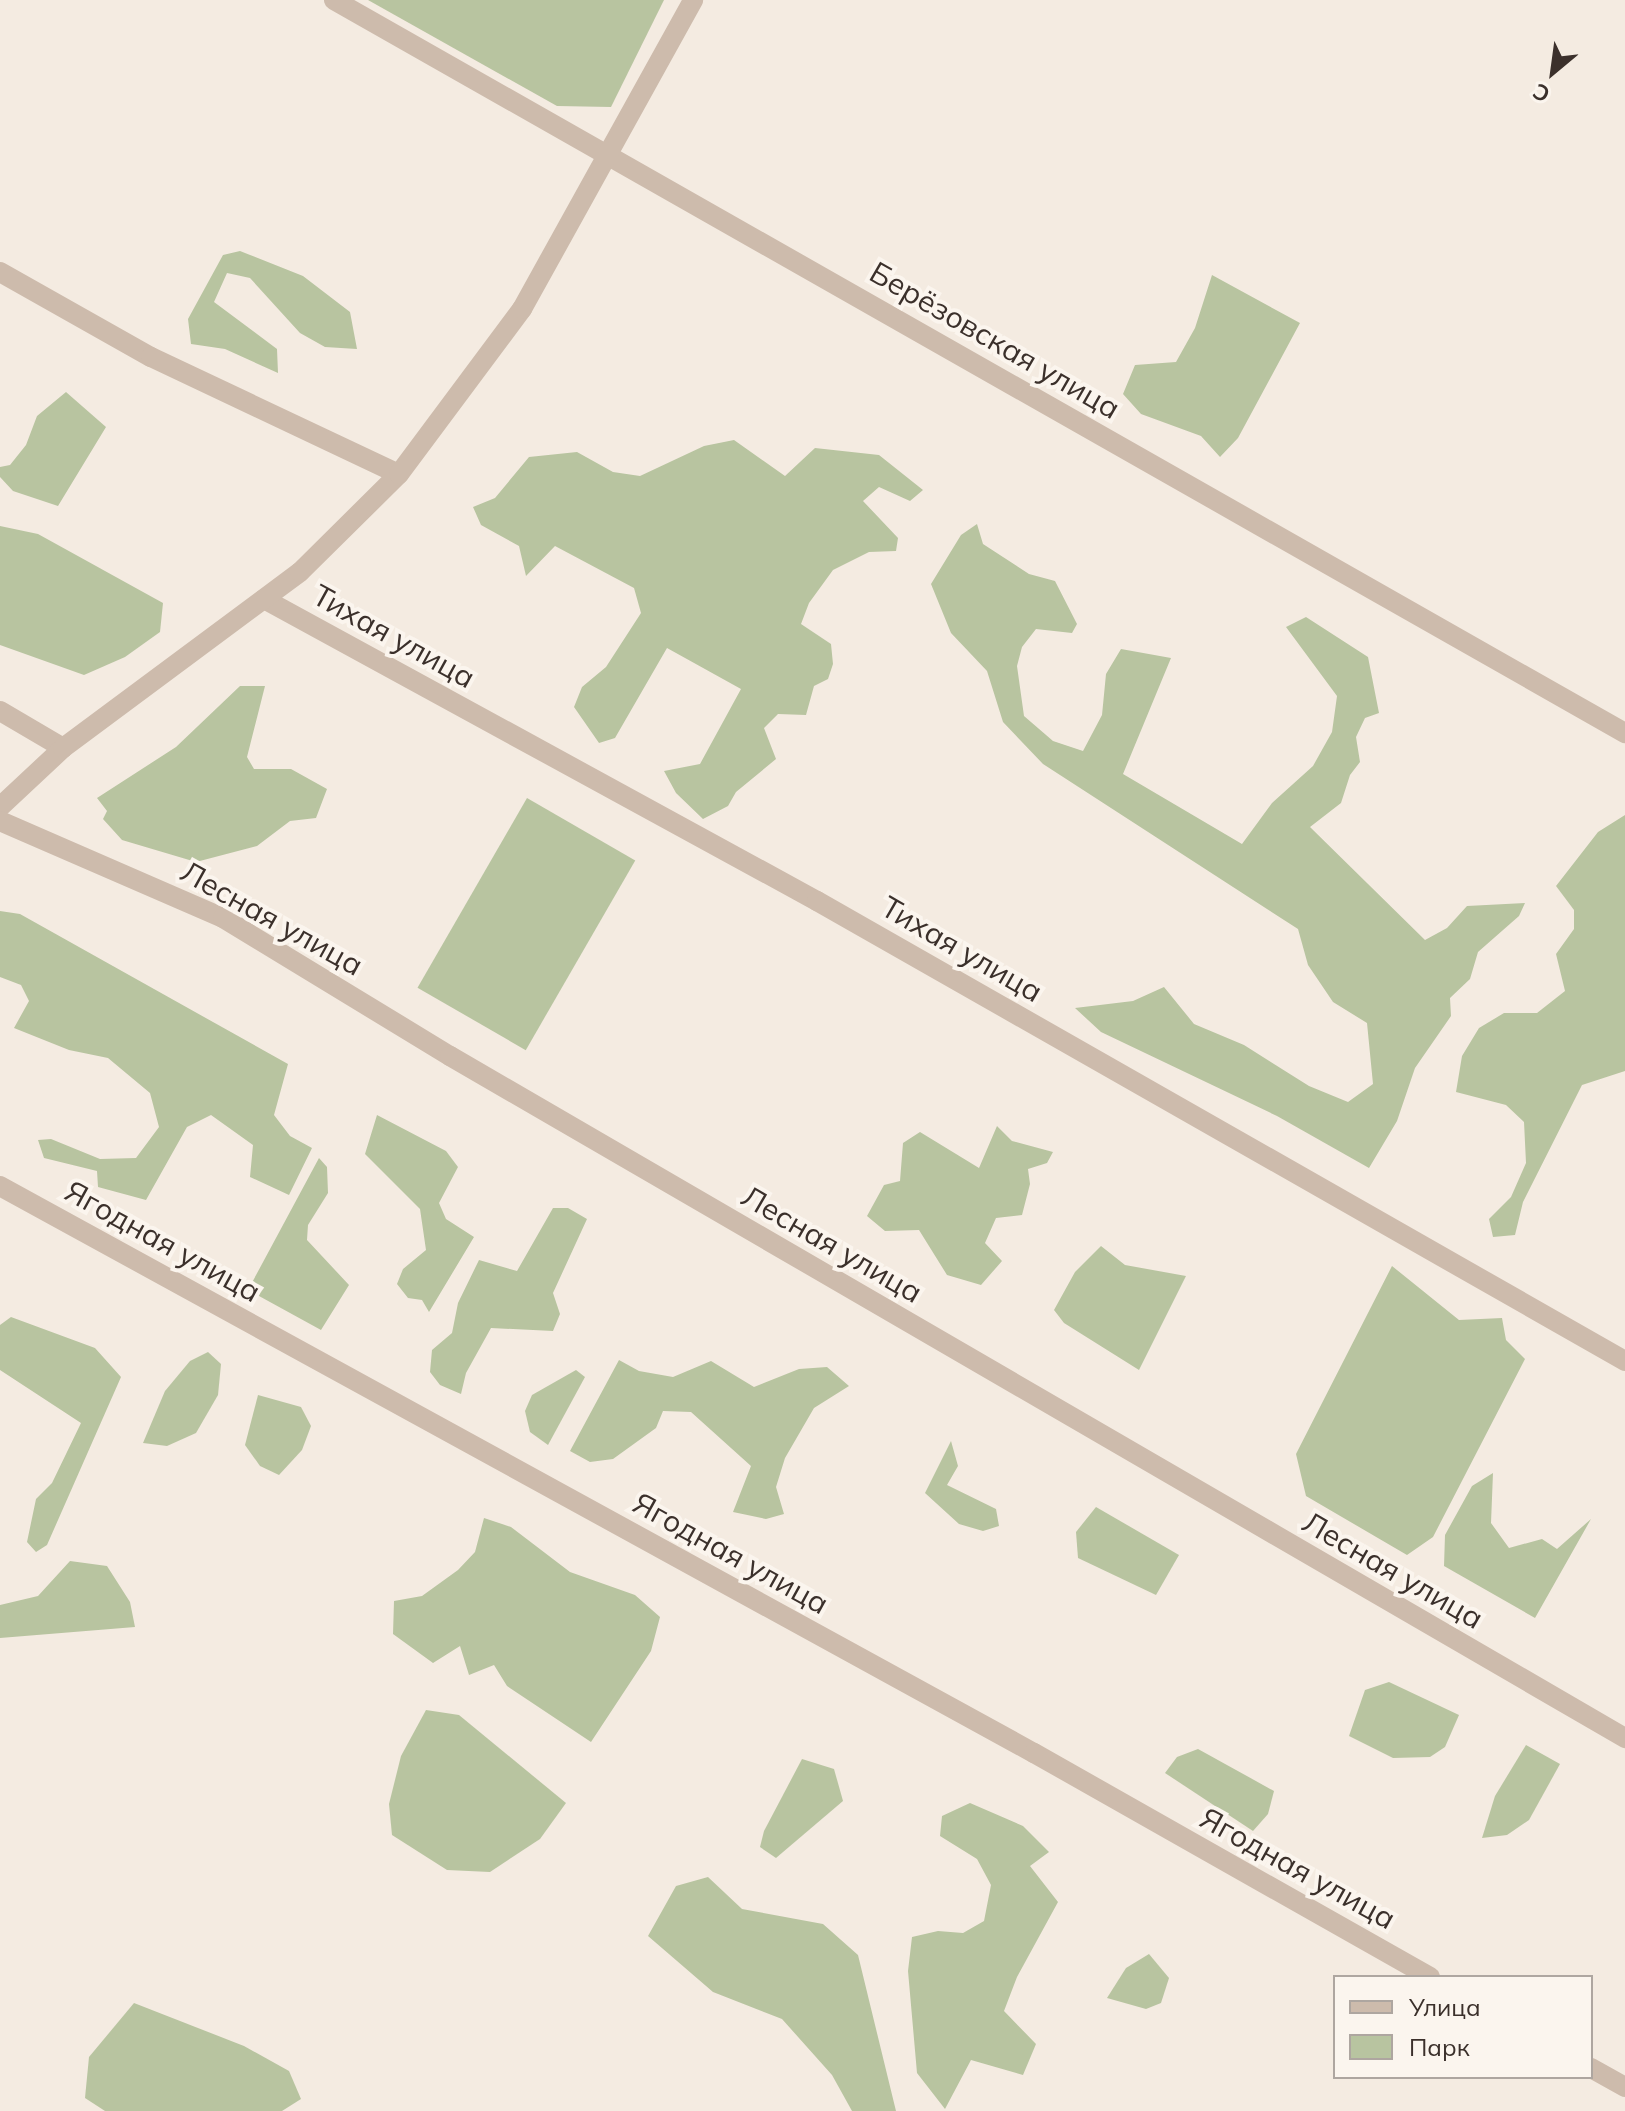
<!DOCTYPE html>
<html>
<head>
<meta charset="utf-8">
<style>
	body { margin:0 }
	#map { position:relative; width:1625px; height:2111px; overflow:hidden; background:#f4ebe1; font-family:Mulish,sans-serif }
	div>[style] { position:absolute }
	.green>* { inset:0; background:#b8c4a0; transform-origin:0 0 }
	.street>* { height:20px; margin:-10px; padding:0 10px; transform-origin:10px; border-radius:10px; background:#cdbbac }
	span { translate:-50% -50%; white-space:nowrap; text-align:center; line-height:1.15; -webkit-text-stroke:8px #fbf5ee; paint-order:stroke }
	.street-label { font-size:30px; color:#3b302b }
	.legend { position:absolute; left:1333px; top:1975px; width:260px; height:104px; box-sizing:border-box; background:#fbf5ee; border:2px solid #aea6a0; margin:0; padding:10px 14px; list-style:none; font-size:24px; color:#3b302b }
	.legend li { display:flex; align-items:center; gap:16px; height:40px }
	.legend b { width:40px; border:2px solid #aea6a0 }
	.north { position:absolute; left:1513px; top:32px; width:80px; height:80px; -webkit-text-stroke:6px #fbf5ee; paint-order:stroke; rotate:209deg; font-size:22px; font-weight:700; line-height:32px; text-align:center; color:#3b302b }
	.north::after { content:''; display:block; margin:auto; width:28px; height:36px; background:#3b302b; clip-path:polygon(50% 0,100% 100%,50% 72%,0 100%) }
</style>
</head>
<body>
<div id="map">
	<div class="green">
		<div style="clip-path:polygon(368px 0,664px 0,611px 107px,557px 106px)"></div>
		<div style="clip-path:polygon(240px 251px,303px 276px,350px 312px,357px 349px,325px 347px,300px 333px,250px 278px,227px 273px,214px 302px,277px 349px,278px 373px,225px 349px,191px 344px,188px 319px,223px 255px)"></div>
		<div style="clip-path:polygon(1212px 275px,1300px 323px,1238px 438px,1220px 457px,1201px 436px,1141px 414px,1123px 394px,1135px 365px,1176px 362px,1195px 328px)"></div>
		<div style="clip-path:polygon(66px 392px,106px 427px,58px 506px,13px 491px,0 477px,0 467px,10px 465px,26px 445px,37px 416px)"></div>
		<div style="clip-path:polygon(734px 440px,785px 476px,815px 448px,879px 455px,923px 490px,910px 501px,879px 487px,863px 501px,898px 538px,896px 551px,869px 552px,833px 570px,809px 603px,801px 624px,831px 644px,833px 664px,828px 679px,814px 686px,806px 715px,778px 714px,764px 728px,776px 759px,736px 792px,728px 806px,703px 819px,676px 793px,664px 771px,700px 764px,741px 689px,667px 648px,615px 738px,599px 743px,574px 707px,582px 687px,606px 667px,641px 613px,634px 588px,555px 546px,526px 576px,519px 546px,481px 525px,473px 507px,495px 498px,529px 457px,577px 452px,613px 472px,640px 476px,704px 446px)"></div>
		<div style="clip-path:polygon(977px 524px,983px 544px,1029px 574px,1055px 581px,1077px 624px,1072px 633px,1036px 629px,1022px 647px,1017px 666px,1024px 716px,1053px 741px,1083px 751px,1102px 715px,1106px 674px,1121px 649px,1171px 658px,1123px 774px,1242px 844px,1272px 803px,1313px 766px,1332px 732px,1337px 696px,1286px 627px,1306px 617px,1368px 657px,1379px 713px,1365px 718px,1356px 737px,1360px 762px,1350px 775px,1341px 803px,1310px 827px,1425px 940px,1447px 928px,1467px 906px,1525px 903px,1519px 916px,1478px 952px,1470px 979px,1450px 998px,1451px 1016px,1415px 1068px,1397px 1121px,1369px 1168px,1277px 1116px,1101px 1032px,1075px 1008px,1133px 1001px,1164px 987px,1194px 1024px,1244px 1045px,1309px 1086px,1348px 1102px,1373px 1084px,1367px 1023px,1333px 1002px,1308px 965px,1298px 929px,1043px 764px,1003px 722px,987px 671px,951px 633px,931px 584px,961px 535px)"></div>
		<div style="clip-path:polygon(0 526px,38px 534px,163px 603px,160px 632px,125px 657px,84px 675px,0 645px)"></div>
		<div style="clip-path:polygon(240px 686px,265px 686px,247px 757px,254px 769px,291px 769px,327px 789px,316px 818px,290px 821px,257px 846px,196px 862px,122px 840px,103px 819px,107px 811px,97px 798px,176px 747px)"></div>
		<div style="left:527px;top:798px;width:125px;height:219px;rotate:30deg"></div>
		<div style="clip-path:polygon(1625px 815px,1625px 1071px,1582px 1085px,1523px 1202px,1515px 1235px,1493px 1237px,1489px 1219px,1511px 1197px,1526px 1163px,1524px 1122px,1506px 1105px,1456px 1092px,1462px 1056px,1479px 1028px,1504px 1013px,1537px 1013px,1565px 991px,1556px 954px,1574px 929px,1574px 910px,1556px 886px,1598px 832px)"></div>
		<div style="clip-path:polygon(0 911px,20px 914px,288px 1064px,274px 1115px,290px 1136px,312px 1148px,289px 1195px,250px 1177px,253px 1145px,211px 1115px,187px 1127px,146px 1200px,98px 1187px,97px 1171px,44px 1158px,38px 1140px,51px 1139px,100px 1159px,136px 1158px,159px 1127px,150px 1093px,108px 1058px,69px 1050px,14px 1028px,29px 1001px,21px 985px,0 977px)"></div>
		<div style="clip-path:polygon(377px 1115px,446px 1151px,458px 1167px,439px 1203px,446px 1219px,474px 1237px,429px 1312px,422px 1300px,408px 1298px,397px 1284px,403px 1269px,426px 1250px,420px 1209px,365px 1154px)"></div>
		<div style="clip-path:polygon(997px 1126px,1012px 1141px,1053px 1152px,1047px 1163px,1028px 1169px,1030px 1184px,1022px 1215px,996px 1218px,985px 1243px,1002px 1261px,981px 1285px,947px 1275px,919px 1230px,885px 1231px,867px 1216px,884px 1185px,900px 1181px,903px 1143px,920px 1132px,979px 1168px)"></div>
		<div style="clip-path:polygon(319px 1158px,327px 1167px,328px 1193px,308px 1225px,307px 1240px,349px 1285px,321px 1330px,248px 1290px)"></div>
		<div style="clip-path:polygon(553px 1208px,568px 1208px,587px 1219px,553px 1293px,560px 1314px,553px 1331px,491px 1328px,466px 1373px,461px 1394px,440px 1385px,430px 1372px,432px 1350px,452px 1333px,458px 1303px,479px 1260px,517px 1271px)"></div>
		<div style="clip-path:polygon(1101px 1246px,1125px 1265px,1186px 1276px,1139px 1370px,1064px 1323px,1054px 1310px,1075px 1272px)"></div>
		<div style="clip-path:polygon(1392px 1266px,1459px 1320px,1502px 1318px,1506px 1340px,1525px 1359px,1433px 1537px,1407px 1555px,1306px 1496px,1296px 1454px)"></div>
		<div style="clip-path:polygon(11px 1317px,95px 1348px,121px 1377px,47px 1545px,36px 1552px,27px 1542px,36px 1499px,52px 1483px,81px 1423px,0 1370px,0 1325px)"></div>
		<div style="clip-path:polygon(208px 1352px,221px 1364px,218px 1395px,196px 1433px,167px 1446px,143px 1443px,165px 1391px,190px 1361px)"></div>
		<div style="clip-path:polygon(619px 1360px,639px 1371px,673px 1377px,711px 1361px,754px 1387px,799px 1369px,827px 1367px,849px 1386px,814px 1408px,785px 1458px,776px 1487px,784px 1514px,766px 1519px,733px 1512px,751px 1466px,691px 1412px,663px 1411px,656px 1428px,613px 1459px,590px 1462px,570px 1451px)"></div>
		<div style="clip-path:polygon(576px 1370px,585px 1377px,548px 1445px,530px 1432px,525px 1411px,532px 1395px)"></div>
		<div style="clip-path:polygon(258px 1395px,301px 1407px,311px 1426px,302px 1450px,279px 1475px,260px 1466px,245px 1445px)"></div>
		<div style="clip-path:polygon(951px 1441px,958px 1466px,947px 1485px,996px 1509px,999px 1526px,983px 1531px,959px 1524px,925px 1493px)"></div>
		<div style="clip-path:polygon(1493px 1473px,1491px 1523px,1509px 1548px,1542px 1539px,1557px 1549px,1591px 1519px,1535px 1618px,1444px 1566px,1445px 1535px,1472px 1486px)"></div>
		<div style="clip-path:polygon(1096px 1507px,1179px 1555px,1156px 1595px,1078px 1558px,1076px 1532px)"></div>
		<div style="clip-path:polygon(484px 1518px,511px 1527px,570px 1572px,635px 1595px,660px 1617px,651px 1651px,591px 1742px,507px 1686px,494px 1665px,469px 1675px,460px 1646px,433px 1663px,393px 1634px,394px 1601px,422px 1596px,458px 1570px,475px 1552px)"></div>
		<div style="clip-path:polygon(70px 1561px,107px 1566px,130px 1602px,135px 1627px,0 1638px,0 1605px,38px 1596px)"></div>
		<div style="clip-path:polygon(1389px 1682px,1459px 1715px,1445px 1747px,1430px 1757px,1393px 1758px,1349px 1736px,1365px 1690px)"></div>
		<div style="clip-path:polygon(426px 1710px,459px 1715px,566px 1803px,540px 1839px,490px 1872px,447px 1870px,392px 1835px,389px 1804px,401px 1756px)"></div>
		<div style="clip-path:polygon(1526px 1745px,1560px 1764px,1529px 1820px,1507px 1835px,1482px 1838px,1495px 1796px)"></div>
		<div style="clip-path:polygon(1198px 1749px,1274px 1791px,1268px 1814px,1253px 1831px,1165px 1773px,1177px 1757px)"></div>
		<div style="clip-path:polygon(802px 1759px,834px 1769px,843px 1801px,776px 1858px,760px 1847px,764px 1831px)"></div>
		<div style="clip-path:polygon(970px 1803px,1023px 1826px,1049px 1852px,1030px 1866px,1058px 1902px,1017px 1977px,1004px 2011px,1036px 2044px,1023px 2075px,971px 2060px,945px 2109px,917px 2073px,908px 1971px,912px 1937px,938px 1931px,963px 1933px,984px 1921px,991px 1885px,977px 1859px,940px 1836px,942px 1816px)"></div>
		<div style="clip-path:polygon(708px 1877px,742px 1909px,823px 1924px,858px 1955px,896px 2111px,852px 2111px,832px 2075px,782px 2019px,713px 1992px,648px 1936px,676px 1886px)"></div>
		<div style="clip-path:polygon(1149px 1954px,1169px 1978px,1161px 2003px,1146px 2009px,1107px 1998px,1126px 1968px)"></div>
		<div style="clip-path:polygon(134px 2003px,244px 2046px,289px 2071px,301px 2099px,282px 2111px,105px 2111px,85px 2098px,89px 2057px)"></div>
	</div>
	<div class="street">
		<div style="left:334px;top:0;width:1485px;rotate:29.59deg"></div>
		<div style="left:0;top:272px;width:173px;rotate:29.4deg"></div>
		<div style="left:151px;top:357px;width:274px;rotate:25.3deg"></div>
		<div style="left:264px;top:599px;width:630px;rotate:28.64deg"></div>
		<div style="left:817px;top:901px;width:930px;rotate:29.65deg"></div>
		<div style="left:0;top:711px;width:73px;rotate:30.4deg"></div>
		<div style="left:0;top:807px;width:86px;rotate:-43.1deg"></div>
		<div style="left:63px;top:748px;width:295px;rotate:-36.6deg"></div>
		<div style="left:300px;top:572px;width:139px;rotate:-44.7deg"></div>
		<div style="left:399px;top:474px;width:206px;rotate:-53.3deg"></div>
		<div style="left:522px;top:309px;width:353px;rotate:-61deg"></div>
		<div style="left:0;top:821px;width:243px;rotate:23.5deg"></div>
		<div style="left:223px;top:918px;width:266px;rotate:31.3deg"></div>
		<div style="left:450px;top:1056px;width:1359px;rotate:30.13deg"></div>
		<div style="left:0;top:1186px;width:1179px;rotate:28.74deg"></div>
		<div style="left:1034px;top:1753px;width:455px;rotate:29.5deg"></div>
		<div style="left:1591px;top:2068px;width:39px;rotate:29deg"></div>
	</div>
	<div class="street-label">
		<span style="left:995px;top:340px;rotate:30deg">Берёзовская улица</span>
		<span style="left:394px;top:636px;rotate:29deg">Тихая улица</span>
		<span style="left:272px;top:918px;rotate:29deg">Лесная улица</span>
		<span style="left:962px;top:949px;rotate:30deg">Тихая улица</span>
		<span style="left:163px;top:1241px;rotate:29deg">Ягодная улица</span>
		<span style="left:832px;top:1244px;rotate:30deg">Лесная улица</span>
		<span style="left:731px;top:1553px;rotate:29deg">Ягодная улица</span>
		<span style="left:1393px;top:1570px;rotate:30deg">Лесная улица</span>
		<span style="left:1298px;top:1868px;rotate:29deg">Ягодная улица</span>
	</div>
	<ul class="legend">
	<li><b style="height:10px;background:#cdbbac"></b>Улица</li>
	<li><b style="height:22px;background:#b8c4a0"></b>Парк</li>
	</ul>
	<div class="north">С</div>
</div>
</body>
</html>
